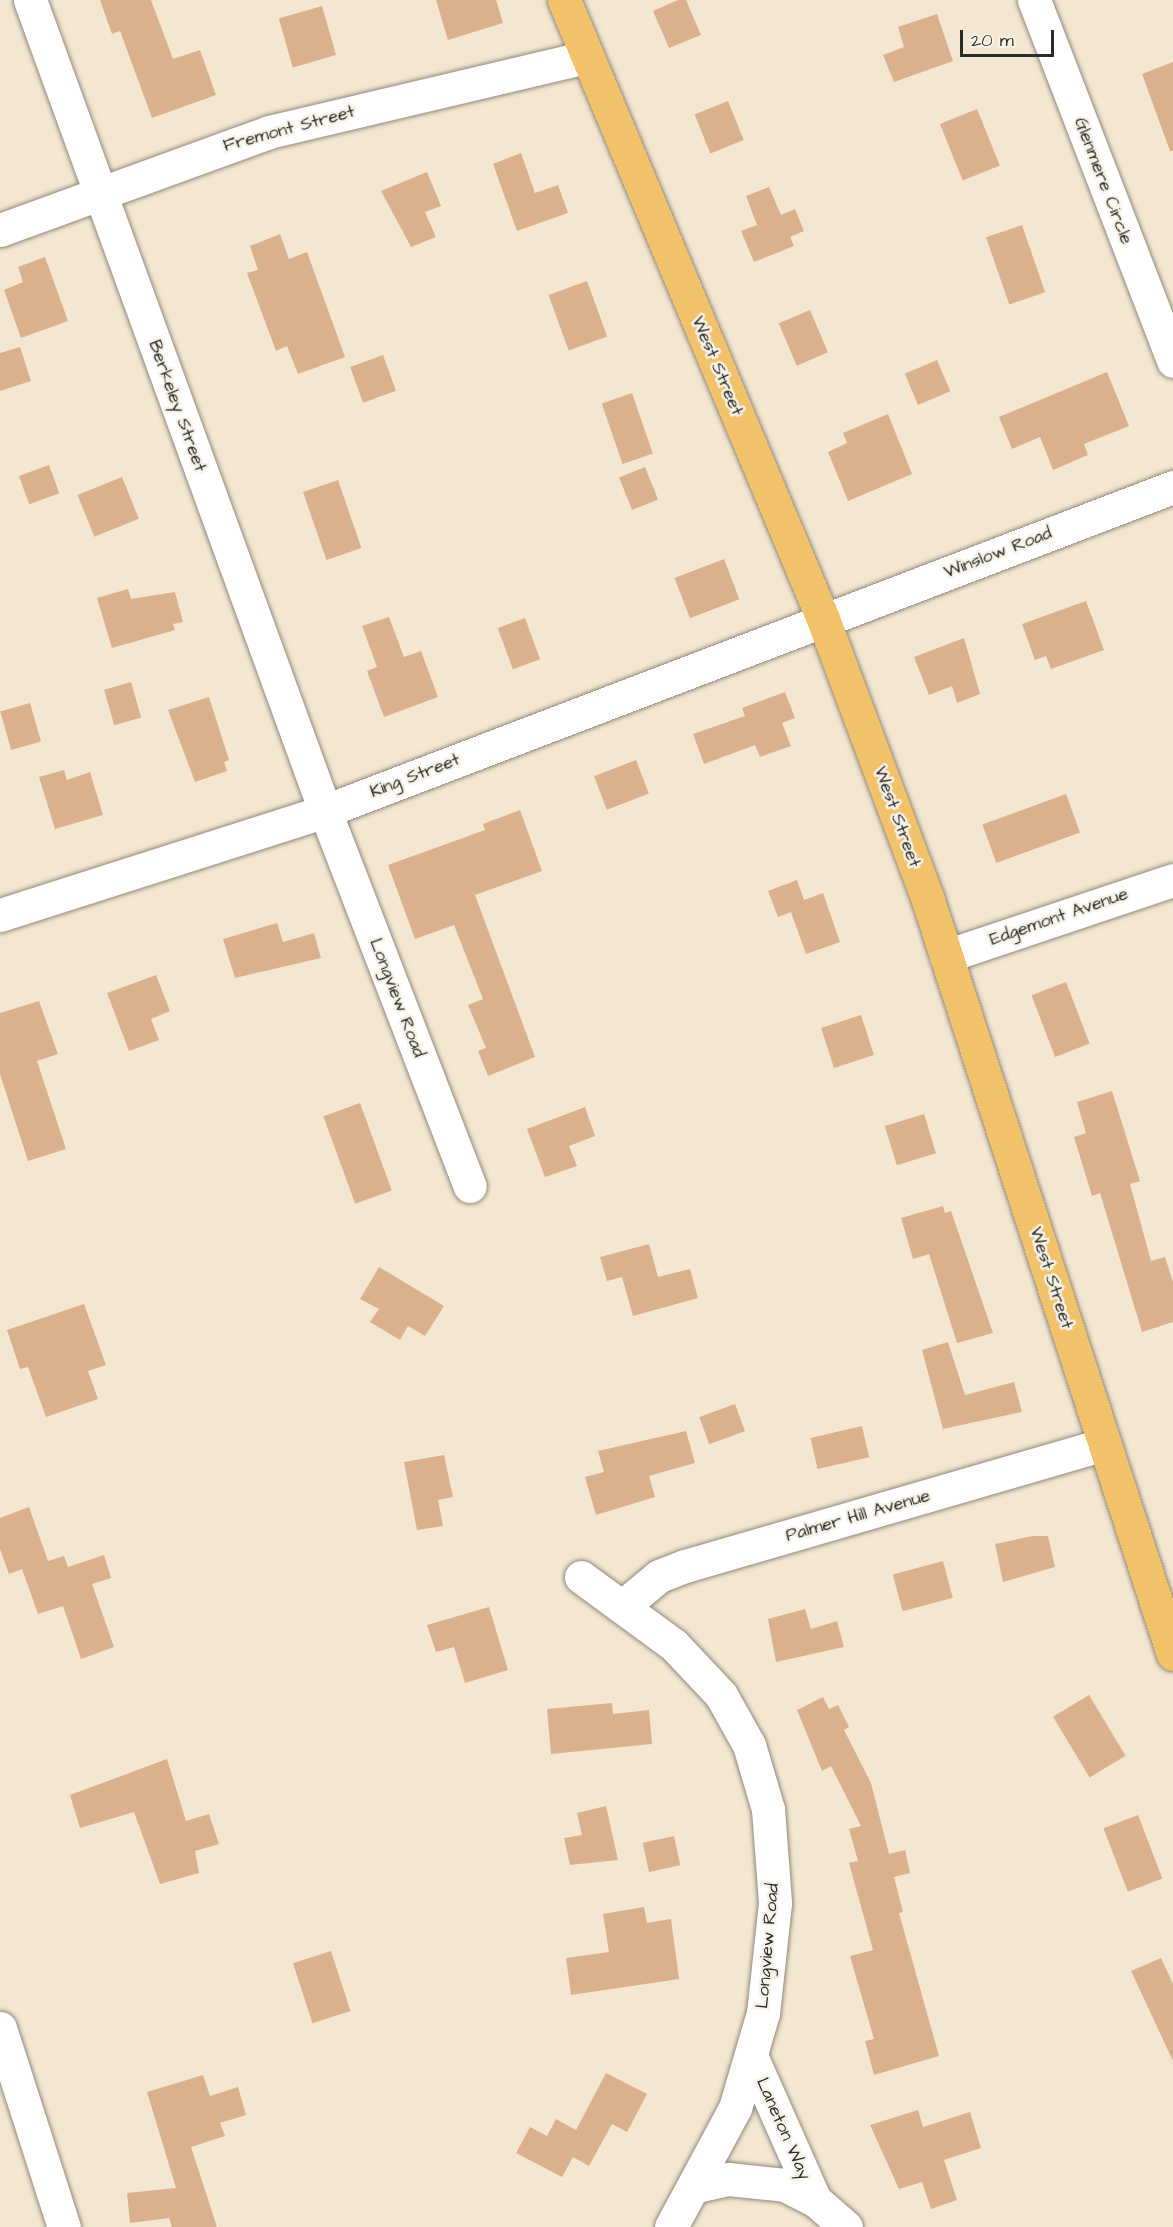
<!DOCTYPE html>
<html>
<head>
<meta charset="utf-8">
<style>
	body { margin:0 }
	#map { position:relative; width:1173px; height:2227px; overflow:hidden; background:#f4e7d1; font-family:"Architects Daughter",sans-serif }
	div>[style] { position:absolute }
	.building>* { inset:0; background:#dbb18d; transform-origin:0 0 }
	.roads { filter:drop-shadow(0 0 2px #90897e) drop-shadow(0 0 2px #90897e) }
	.minor>* { height:33px; margin:-16.5px; padding:0 16.5px; transform-origin:16.5px; border-radius:16.5px; background:#fff }
	.major>* { height:33px; margin:-16.5px; padding:0 16.5px; transform-origin:16.5px; border-radius:16.5px; background:#f2c26a }
	span { translate:-50% -50%; white-space:nowrap; text-align:center; line-height:1.15; -webkit-text-stroke:5px #f7f3e8; paint-order:stroke }
	.street-label { font-size:18px; color:#2b2b2b }
	.scale { position:absolute; left:960px; top:30px; width:94px; height:27px; box-sizing:border-box; border:3px solid #2b2b2b; border-top:0; padding-left:8px; font-size:18px; line-height:21px; white-space:nowrap; color:#2b2b2b; -webkit-text-stroke:4px #f7f3e8; paint-order:stroke }
</style>
</head>
<body>
<div id="map">
	<div class="building">
		<div style="clip-path:polygon(100px 0,151px 0,173px 59px,200px 50px,216px 95px,152px 118px,120px 31px,112px 34px)"></div>
		<div style="clip-path:polygon(436px 0,496px 0,503px 23px,448px 40px)"></div>
		<div style="clip-path:polygon(678px 0,686px 0,701px 35px,669px 48px,653px 11px)"></div>
		<div style="left:322px;top:6px;width:51px;height:45px;rotate:74deg"></div>
		<div style="clip-path:polygon(937px 14px,953px 61px,894px 82px,883px 55px,904px 47px,898px 27px)"></div>
		<div style="clip-path:polygon(1173px 62px,1173px 151px,1170px 151px,1142px 74px)"></div>
		<div style="left:728px;top:101px;width:42px;height:36px;rotate:68deg"></div>
		<div style="left:977px;top:109px;width:61px;height:40px;rotate:68deg"></div>
		<div style="clip-path:polygon(521px 153px,535px 193px,558px 185px,568px 213px,517px 231px,493px 164px)"></div>
		<div style="clip-path:polygon(427px 172px,441px 206px,425px 212px,436px 237px,411px 247px,381px 191px)"></div>
		<div style="clip-path:polygon(769px 187px,781px 215px,795px 209px,804px 231px,790px 237px,794px 246px,754px 262px,741px 231px,757px 225px,746px 196px)"></div>
		<div style="left:1022px;top:225px;width:71px;height:38px;rotate:71deg"></div>
		<div style="clip-path:polygon(280px 234px,289px 259px,307px 252px,345px 357px,298px 374px,287px 346px,276px 351px,247px 273px,258px 270px,250px 246px)"></div>
		<div style="clip-path:polygon(45px 257px,68px 321px,21px 338px,4px 290px,23px 282px,18px 267px)"></div>
		<div style="left:587px;top:281px;width:59px;height:41px;rotate:70deg"></div>
		<div style="left:810px;top:310px;width:46px;height:34px;rotate:67deg"></div>
		<div style="clip-path:polygon(20px 347px,31px 381px,0 391px,0 353px)"></div>
		<div style="left:383px;top:355px;width:38px;height:35px;rotate:70deg"></div>
		<div style="left:937px;top:360px;width:34px;height:35px;rotate:67deg"></div>
		<div style="clip-path:polygon(1107px 372px,1129px 426px,1084px 444px,1088px 455px,1053px 470px,1040px 437px,1012px 449px,999px 417px)"></div>
		<div style="left:632px;top:393px;width:64px;height:32px;rotate:71deg"></div>
		<div style="clip-path:polygon(888px 414px,912px 474px,848px 501px,828px 452px,847px 443px,843px 433px)"></div>
		<div style="left:49px;top:465px;width:30px;height:32px;rotate:70deg"></div>
		<div style="left:645px;top:467px;width:35px;height:28px;rotate:68deg"></div>
		<div style="left:122px;top:477px;width:45px;height:48px;rotate:68deg"></div>
		<div style="left:338px;top:480px;width:72px;height:37px;rotate:71deg"></div>
		<div style="left:724px;top:559px;width:43px;height:53px;rotate:69deg"></div>
		<div style="clip-path:polygon(128px 589px,131px 599px,175px 592px,183px 622px,173px 624px,175px 630px,112px 648px,97px 598px)"></div>
		<div style="clip-path:polygon(1086px 601px,1104px 650px,1051px 669px,1046px 656px,1035px 660px,1022px 624px)"></div>
		<div style="clip-path:polygon(389px 617px,404px 657px,421px 651px,438px 697px,384px 717px,367px 671px,377px 667px,362px 626px)"></div>
		<div style="left:525px;top:618px;width:44px;height:29px;rotate:70deg"></div>
		<div style="clip-path:polygon(964px 638px,980px 694px,957px 703px,952px 686px,929px 695px,914px 657px)"></div>
		<div style="left:131px;top:682px;width:37px;height:28px;rotate:74deg"></div>
		<div style="clip-path:polygon(785px 692px,795px 718px,782px 723px,791px 746px,760px 757px,755px 745px,704px 764px,693px 734px,745px 716px,742px 708px)"></div>
		<div style="clip-path:polygon(209px 697px,229px 760px,224px 762px,227px 771px,195px 782px,168px 710px)"></div>
		<div style="left:30px;top:703px;width:40px;height:31px;rotate:74deg"></div>
		<div style="left:636px;top:760px;width:36px;height:45px;rotate:69deg"></div>
		<div style="clip-path:polygon(64px 770px,67px 780px,90px 772px,103px 815px,55px 829px,39px 777px)"></div>
		<div style="left:1066px;top:794px;width:41px;height:89px;rotate:70deg"></div>
		<div style="clip-path:polygon(520px 810px,542px 871px,475px 895px,535px 1057px,488px 1076px,478px 1051px,486px 1048px,468px 1005px,483px 999px,454px 925px,415px 939px,388px 865px,485px 830px,483px 824px)"></div>
		<div style="clip-path:polygon(797px 880px,804px 900px,823px 893px,840px 942px,806px 954px,791px 912px,778px 917px,768px 891px)"></div>
		<div style="clip-path:polygon(277px 923px,283px 942px,314px 933px,321px 958px,235px 978px,223px 939px)"></div>
		<div style="clip-path:polygon(156px 975px,170px 1011px,151px 1019px,159px 1040px,129px 1051px,107px 993px)"></div>
		<div style="left:1066px;top:982px;width:66px;height:37px;rotate:69deg"></div>
		<div style="clip-path:polygon(39px 1001px,58px 1054px,37px 1061px,66px 1149px,28px 1161px,0 1074px,0 1013px)"></div>
		<div style="left:861px;top:1015px;width:42px;height:42px;rotate:72deg"></div>
		<div style="clip-path:polygon(1112px 1091px,1140px 1181px,1130px 1184px,1151px 1261px,1165px 1257px,1173px 1282px,1173px 1322px,1142px 1332px,1100px 1193px,1092px 1196px,1074px 1137px,1086px 1133px,1077px 1102px)"></div>
		<div style="left:360px;top:1103px;width:93px;height:39px;rotate:70deg"></div>
		<div style="clip-path:polygon(585px 1107px,595px 1136px,569px 1146px,577px 1166px,545px 1177px,527px 1129px)"></div>
		<div style="left:924px;top:1114px;width:41px;height:41px;rotate:73deg"></div>
		<div style="clip-path:polygon(943px 1206px,945px 1213px,951px 1211px,993px 1333px,957px 1343px,929px 1254px,913px 1259px,901px 1218px)"></div>
		<div style="clip-path:polygon(649px 1244px,658px 1277px,690px 1269px,698px 1298px,633px 1316px,622px 1277px,607px 1281px,600px 1257px)"></div>
		<div style="clip-path:polygon(379px 1267px,444px 1306px,425px 1336px,408px 1326px,400px 1340px,370px 1322px,379px 1309px,360px 1299px)"></div>
		<div style="clip-path:polygon(84px 1304px,106px 1365px,88px 1371px,98px 1399px,46px 1417px,28px 1367px,20px 1369px,7px 1330px)"></div>
		<div style="clip-path:polygon(948px 1342px,965px 1395px,1014px 1382px,1022px 1412px,943px 1429px,922px 1350px)"></div>
		<div style="left:735px;top:1404px;width:29px;height:38px;rotate:70deg"></div>
		<div style="left:862px;top:1426px;width:32px;height:53px;rotate:77deg"></div>
		<div style="clip-path:polygon(686px 1431px,695px 1463px,649px 1476px,655px 1497px,596px 1515px,585px 1477px,604px 1472px,598px 1451px)"></div>
		<div style="clip-path:polygon(444px 1455px,453px 1497px,438px 1500px,443px 1526px,417px 1530px,404px 1462px)"></div>
		<div style="clip-path:polygon(29px 1507px,48px 1561px,64px 1556px,68px 1567px,104px 1555px,111px 1578px,92px 1584px,114px 1647px,81px 1659px,63px 1606px,38px 1614px,22px 1569px,9px 1574px,0 1549px,0 1518px)"></div>
		<div style="clip-path:polygon(1033px 1536px,1048px 1536px,1055px 1567px,1003px 1582px,995px 1544px)"></div>
		<div style="left:943px;top:1561px;width:38px;height:52px;rotate:75deg"></div>
		<div style="clip-path:polygon(489px 1607px,508px 1670px,465px 1683px,454px 1647px,436px 1652px,427px 1625px)"></div>
		<div style="clip-path:polygon(805px 1609px,811px 1629px,837px 1621px,844px 1647px,776px 1662px,768px 1619px)"></div>
		<div style="left:1089px;top:1695px;width:71px;height:42px;rotate:59deg"></div>
		<div style="clip-path:polygon(823px 1697px,829px 1709px,838px 1705px,849px 1727px,844px 1730px,871px 1783px,889px 1854px,905px 1850px,910px 1873px,894px 1877px,903px 1912px,899px 1913px,939px 2056px,874px 2075px,865px 2041px,874px 2039px,850px 1956px,873px 1950px,849px 1863px,858px 1861px,849px 1829px,861px 1826px,831px 1766px,822px 1771px,797px 1710px)"></div>
		<div style="clip-path:polygon(612px 1703px,613px 1714px,649px 1710px,652px 1744px,551px 1754px,547px 1709px)"></div>
		<div style="clip-path:polygon(167px 1759px,186px 1821px,209px 1814px,219px 1844px,195px 1851px,199px 1873px,160px 1884px,134px 1812px,80px 1828px,70px 1795px)"></div>
		<div style="clip-path:polygon(606px 1806px,618px 1860px,570px 1865px,564px 1838px,582px 1835px,577px 1813px)"></div>
		<div style="left:1138px;top:1815px;width:68px;height:37px;rotate:69deg"></div>
		<div style="left:674px;top:1836px;width:30px;height:32px;rotate:78deg"></div>
		<div style="clip-path:polygon(644px 1907px,647px 1923px,671px 1919px,679px 1979px,571px 1995px,566px 1958px,609px 1952px,603px 1914px)"></div>
		<div style="left:331px;top:1951px;width:63px;height:40px;rotate:72deg"></div>
		<div style="clip-path:polygon(1161px 1958px,1173px 1984px,1173px 2061px,1131px 1971px)"></div>
		<div style="clip-path:polygon(606px 2073px,647px 2094px,627px 2132px,612px 2124px,589px 2166px,573px 2157px,562px 2177px,516px 2153px,530px 2127px,547px 2136px,556px 2119px,576px 2130px)"></div>
		<div style="clip-path:polygon(203px 2075px,210px 2096px,238px 2087px,246px 2115px,220px 2123px,225px 2136px,191px 2147px,217px 2227px,172px 2227px,169px 2218px,130px 2223px,127px 2193px,176px 2188px,147px 2092px)"></div>
		<div style="clip-path:polygon(918px 2110px,923px 2127px,970px 2112px,981px 2148px,944px 2160px,957px 2200px,931px 2209px,922px 2182px,899px 2189px,870px 2125px)"></div>
	</div>
	<div class="roads">
		<div class="minor">
			<div style="left:30px;top:0;width:863px;rotate:70.01deg"></div>
			<div style="left:325px;top:811px;width:402px;rotate:68.9deg"></div>
			<div style="left:1034px;top:0;width:387px;rotate:68.9deg"></div>
			<div style="left:0;top:230px;width:286px;rotate:-20deg"></div>
			<div style="left:269px;top:132px;width:327px;rotate:-13.3deg"></div>
			<div style="left:0;top:915px;width:341px;rotate:-17.7deg"></div>
			<div style="left:325px;top:811px;width:908px;rotate:-20.91deg"></div>
			<div style="left:946px;top:956px;width:239px;rotate:-18.5deg"></div>
			<div style="left:581px;top:1577px;width:115px;rotate:36.2deg"></div>
			<div style="left:674px;top:1645px;width:69px;rotate:46.8deg"></div>
			<div style="left:721px;top:1695px;width:57px;rotate:60.8deg"></div>
			<div style="left:749px;top:1745px;width:67px;rotate:73.5deg"></div>
			<div style="left:768px;top:1809px;width:94px;rotate:85.7deg"></div>
			<div style="left:775px;top:1903px;width:111px;rotate:96.2deg"></div>
			<div style="left:763px;top:2013px;width:99px;rotate:106.4deg"></div>
			<div style="left:735px;top:2108px;width:135px;rotate:118.3deg"></div>
			<div style="left:622px;top:1607px;width:48px;rotate:-40deg"></div>
			<div style="left:659px;top:1576px;width:28px;rotate:-21deg"></div>
			<div style="left:685px;top:1566px;width:437px;rotate:-16.2deg"></div>
			<div style="left:0;top:2028px;width:209px;rotate:72.2deg"></div>
			<div style="left:752px;top:2058px;width:155px;rotate:66.1deg"></div>
			<div style="left:697px;top:2186px;width:32px;rotate:-13deg"></div>
			<div style="left:728px;top:2179px;width:57px;rotate:6deg"></div>
			<div style="left:785px;top:2185px;width:34px;rotate:27deg"></div>
			<div style="left:815px;top:2200px;width:41px;rotate:41.1deg"></div>
		</div>
		<div class="major">
			<div style="left:564px;top:0;width:671px;rotate:67.29deg"></div>
			<div style="left:823px;top:619px;width:297px;rotate:69.5deg"></div>
			<div style="left:927px;top:897px;width:796px;rotate:72deg"></div>
		</div>
	</div>
	<div class="street-label">
		<span style="left:289px;top:129px;rotate:-15deg">Fremont Street</span>
		<span style="left:1103px;top:181px;rotate:69deg">Glenmere Circle</span>
		<span style="left:717px;top:366px;rotate:67deg">West Street</span>
		<span style="left:177px;top:406px;rotate:70deg">Berkeley Street</span>
		<span style="left:998px;top:553px;rotate:-21deg">Winslow Road</span>
		<span style="left:415px;top:776px;rotate:-21deg">King Street</span>
		<span style="left:897px;top:817px;rotate:70deg">West Street</span>
		<span style="left:1059px;top:917px;rotate:-19deg">Edgemont Avenue</span>
		<span style="left:397px;top:998px;rotate:69deg">Longview Road</span>
		<span style="left:1051px;top:1278px;rotate:72deg">West Street</span>
		<span style="left:858px;top:1516px;rotate:-16deg">Palmer Hill Avenue</span>
		<span style="left:768px;top:1946px;rotate:-85deg">Longview Road</span>
		<span style="left:783px;top:2129px;rotate:66deg">Laneton Way</span>
	</div>
	<div class="scale">20 m</div>
</div>
</body>
</html>
